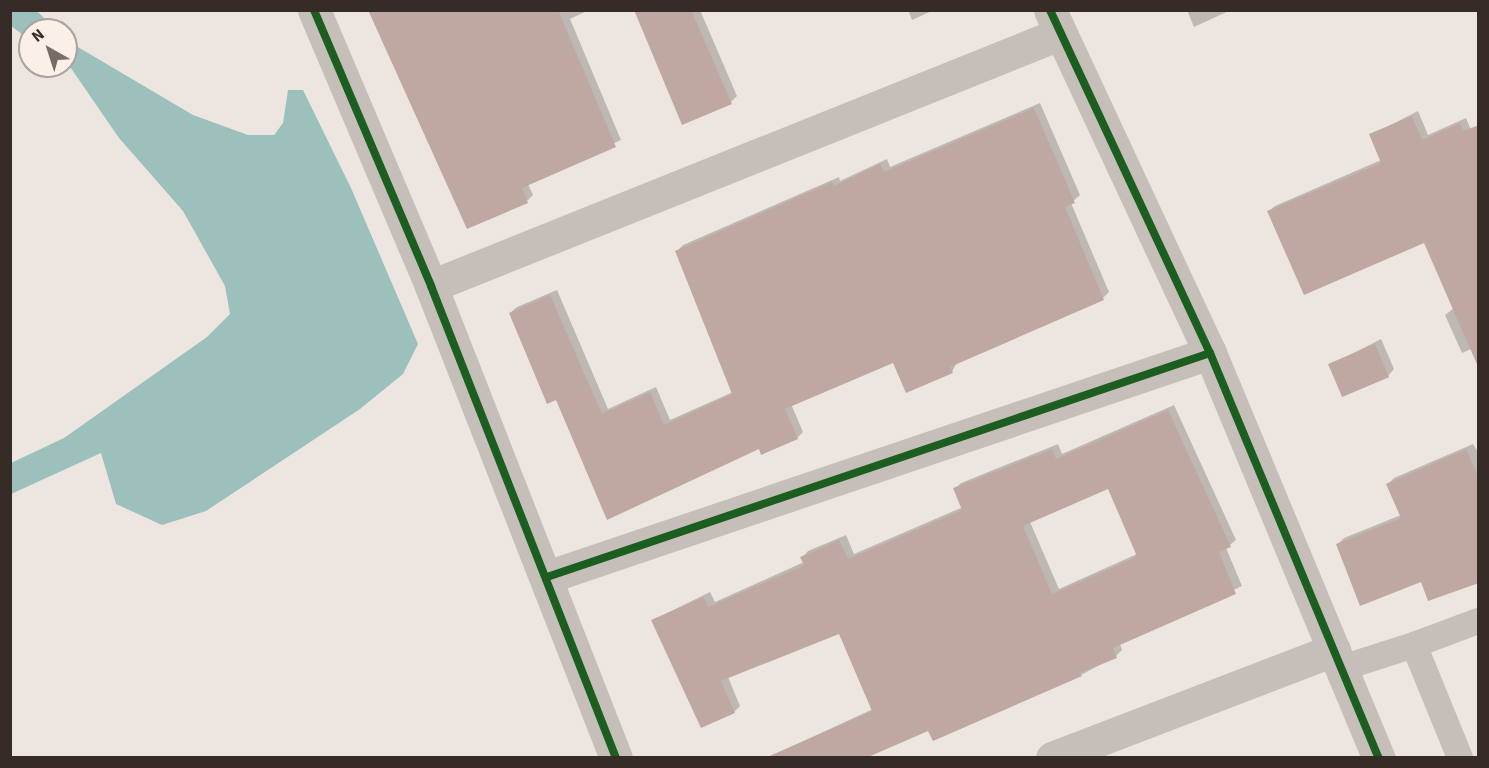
<!DOCTYPE html>
<html>
<head>
<meta charset="utf-8">
<style>
	body { margin:0 }
	#map { position:relative; width:1489px; height:768px; overflow:hidden; background:#ede6e0; font-family:"Source Sans 3",sans-serif }
	div>[style] { position:absolute }
	.water>* { inset:0; background:#9cc0bc }
	.shadow>* { inset:0; background:#0003 }
	.building>* { inset:0; background:#c0a8a2; transform-origin:0 0 }
	.lane>* { height:26px; margin:-13px; padding:0 13px; transform-origin:13px; border-radius:13px; background:#c6beb9 }
	.street>* { height:33px; margin:-16.5px; padding:0 16.5px; transform-origin:16.5px; border-radius:16.5px; background:#c6beb9 }
	.cycleway>* { height:8px; margin:-4px; padding:0 4px; transform-origin:4px; border-radius:4px; background:#1b5e20 }
	span { translate:-50% -50%; white-space:nowrap; text-align:center; line-height:1.15; -webkit-text-stroke:4.5px #faf0e8; paint-order:stroke }
	.frame { position:absolute; inset:0; border:12px solid #372b28; pointer-events:none }
	.north { position:absolute; left:18px; top:18px; width:60px; height:60px; box-sizing:border-box; background:#faf0e8; border:2px solid #aca19b; border-radius:50%; rotate:321deg; font-size:16px; font-weight:700; line-height:24px; text-align:center; color:#372b28 }
	.north::after { content:''; display:block; margin:auto; width:21px; height:27px; background:#776c68; clip-path:polygon(50% 0,100% 100%,50% 72%,0 100%) }
</style>
</head>
<body>
<div id="map">
	<div class="water">
		<div style="clip-path:polygon(10px 11px,37px 11px,56px 30px,30px 30px,30px 40px,11px 26px)"></div>
		<div style="clip-path:polygon(66px 40px,193px 115px,248px 135px,274px 135px,283px 123px,288px 90px,303px 90px,351px 188px,418px 344px,403px 374px,360px 409px,206px 511px,162px 525px,116px 504px,101px 453px,11px 494px,11px 463px,64px 438px,207px 337px,230px 314px,225px 286px,183px 211px,119px 138px,66px 61px)"></div>
	</div>
	<div class="shadow">
		<div style="clip-path:polygon(370px 10px,589px 10px,570px 19px,621px 140px,528px 184px,533px 195px,527px 201px)"></div>
		<div style="clip-path:polygon(635px 10px,700px 10px,737px 96px,731px 102px)"></div>
		<div style="clip-path:polygon(908px 10px,934px 10px,912px 20px)"></div>
		<div style="clip-path:polygon(1187px 10px,1231px 10px,1194px 27px)"></div>
		<div style="clip-path:polygon(1040px 103px,1080px 195px,1071px 203px,1109px 292px,1103px 298px,957px 362px,952px 372px,894px 361px,791px 404px,803px 432px,797px 438px,760px 447px,608px 518px,557px 398px,510px 313px,517px 307px,557px 290px,608px 409px,656px 387px,670px 420px,733px 392px,677px 251px,683px 245px,839px 177px,840px 181px,887px 159px,890px 167px)"></div>
		<div style="clip-path:polygon(1418px 111px,1428px 135px,1466px 118px,1478px 147px,1478px 346px,1462px 353px,1445px 315px,1454px 308px,1425px 241px,1268px 212px,1275px 206px,1381px 160px,1371px 135px)"></div>
		<div style="clip-path:polygon(1381px 339px,1394px 369px,1388px 376px,1330px 365px)"></div>
		<div style="clip-path:polygon(evenodd,1174px 405px,1236px 540px,1226px 548px,1242px 586px,1120px 644px,1122px 650px,1116px 656px,1081px 675px,769px 757px,873px 709px,840px 632px,728px 677px,740px 706px,734px 712px,653px 620px,710px 592px,715px 602px,804px 562px,802px 558px,808px 551px,846px 535px,854px 554px,963px 507px,955px 489px,961px 483px,1058px 444px,1062px 454px,1174px 405px,1108px 487px,1137px 554px,1059px 589px,1030px 522px,1108px 487px)"></div>
		<div style="clip-path:polygon(1473px 444px,1478px 452px,1478px 581px,1422px 580px,1338px 544px,1344px 538px,1401px 515px,1388px 484px,1394px 478px)"></div>
	</div>
	<div class="building">
		<div style="clip-path:polygon(368px 10px,558px 10px,616px 147px,522px 188px,528px 203px,467px 229px)"></div>
		<div style="clip-path:polygon(634px 10px,691px 10px,732px 104px,682px 125px)"></div>
		<div style="clip-path:polygon(1034px 108px,1075px 203px,1065px 207px,1104px 300px,950px 367px,953px 373px,906px 393px,893px 363px,785px 409px,798px 439px,761px 455px,759px 449px,607px 520px,556px 400px,547px 404px,509px 313px,550px 295px,602px 414px,650px 392px,664px 425px,732px 394px,675px 251px,832px 182px,834px 186px,880px 164px,884px 172px)"></div>
		<div style="clip-path:polygon(1412px 116px,1422px 140px,1460px 123px,1463px 131px,1479px 125px,1479px 369px,1424px 243px,1304px 295px,1267px 211px,1381px 163px,1369px 134px)"></div>
		<div style="left:1375px;top:344px;width:36px;height:51px;rotate:67deg"></div>
		<div style="clip-path:polygon(evenodd,1168px 410px,1231px 547px,1219px 552px,1236px 594px,1113px 648px,1117px 658px,1080px 673px,1082px 676px,933px 741px,928px 731px,866px 758px,765px 758px,872px 711px,839px 634px,721px 681px,735px 713px,701px 728px,651px 620px,704px 597px,708px 607px,804px 565px,800px 557px,839px 540px,848px 559px,962px 510px,953px 488px,1052px 449px,1056px 459px,1168px 410px,1108px 489px,1136px 554px,1134px 558px,1052px 594px,1023px 526px,1108px 489px)"></div>
		<div style="clip-path:polygon(1466px 449px,1479px 478px,1479px 583px,1428px 601px,1421px 582px,1360px 606px,1336px 544px,1401px 518px,1386px 484px)"></div>
	</div>
	<div class="lane">
		<div style="left:1414px;top:645px;width:68px;rotate:-20.6deg"></div>
		<div style="left:1342px;top:668px;width:76px;rotate:-17.7deg"></div>
		<div style="left:1414px;top:645px;width:122px;rotate:67.8deg"></div>
	</div>
	<div class="street">
		<div style="left:314px;top:10px;width:300px;rotate:67deg"></div>
		<div style="left:431px;top:286px;width:507px;rotate:68.6deg"></div>
		<div style="left:1050px;top:10px;width:378px;rotate:65deg"></div>
		<div style="left:1210px;top:353px;width:439px;rotate:67.4deg"></div>
		<div style="left:431px;top:286px;width:677px;rotate:-21.86deg"></div>
		<div style="left:547px;top:577px;width:700px;rotate:-18.67deg"></div>
		<div style="left:1052px;top:758px;width:302px;rotate:-21deg"></div>
	</div>
	<div class="cycleway">
		<div style="left:314px;top:10px;width:300px;rotate:67deg"></div>
		<div style="left:431px;top:286px;width:507px;rotate:68.6deg"></div>
		<div style="left:1050px;top:10px;width:378px;rotate:65deg"></div>
		<div style="left:1210px;top:353px;width:439px;rotate:67.4deg"></div>
		<div style="left:547px;top:577px;width:700px;rotate:-18.67deg"></div>
	</div>
	<div class="frame"></div>
	<div class="north">N</div>
</div>
</body>
</html>
